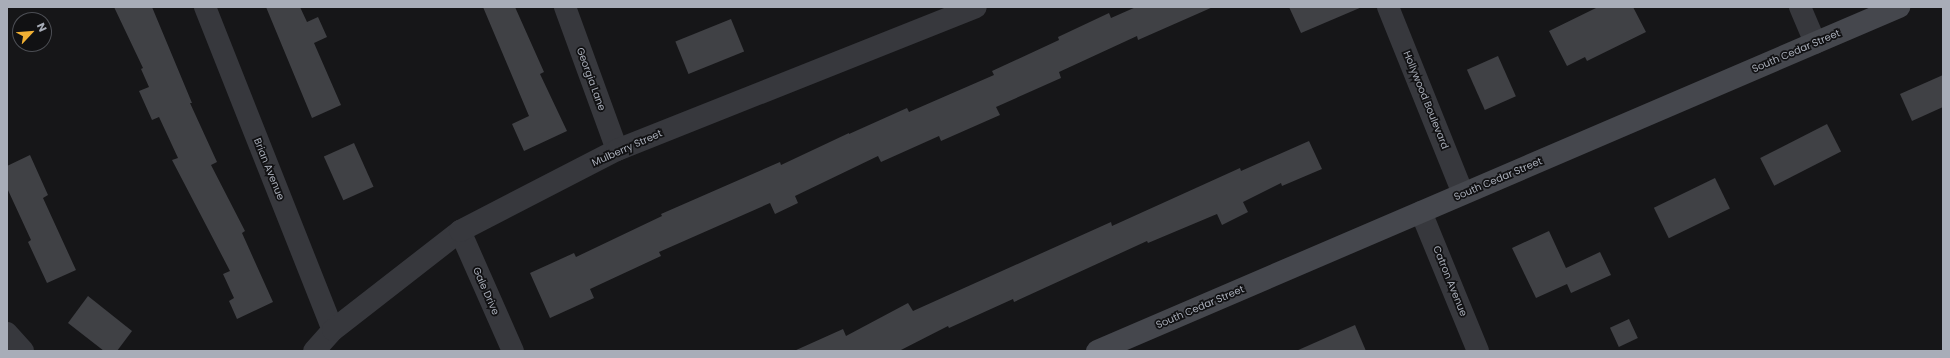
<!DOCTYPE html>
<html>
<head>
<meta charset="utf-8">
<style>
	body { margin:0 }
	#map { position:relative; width:1950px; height:358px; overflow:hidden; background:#161618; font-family:Poppins,sans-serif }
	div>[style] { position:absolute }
	.building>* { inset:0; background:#404145; transform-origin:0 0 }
	.street>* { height:22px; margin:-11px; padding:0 11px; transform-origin:11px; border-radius:11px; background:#37383d }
	.secondary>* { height:22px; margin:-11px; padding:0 11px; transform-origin:11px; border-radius:11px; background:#45474d }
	span { translate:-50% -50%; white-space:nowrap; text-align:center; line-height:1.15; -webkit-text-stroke:3.5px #111113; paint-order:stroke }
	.street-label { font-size:10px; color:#a8adb8 }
	.frame { position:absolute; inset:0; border:8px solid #a8adb8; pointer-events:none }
	.north { position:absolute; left:12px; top:12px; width:40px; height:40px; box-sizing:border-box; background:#111113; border:1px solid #4d4f55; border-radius:50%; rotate:64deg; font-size:11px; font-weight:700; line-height:16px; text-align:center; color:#a8adb8 }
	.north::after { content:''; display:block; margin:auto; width:14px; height:18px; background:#f2b134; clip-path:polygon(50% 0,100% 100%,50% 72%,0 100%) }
</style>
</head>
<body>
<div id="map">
	<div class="building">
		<div style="clip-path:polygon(114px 7px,152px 7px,192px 103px,190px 103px,217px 162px,211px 165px,245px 231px,242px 233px,273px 302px,237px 319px,229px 301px,234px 298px,223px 274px,230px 271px,172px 160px,178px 158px,159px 117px,152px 120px,139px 91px,149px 87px,141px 69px,143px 68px)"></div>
		<div style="clip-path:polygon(266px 7px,300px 7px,307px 22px,318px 17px,327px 37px,314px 43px,341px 105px,312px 118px)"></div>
		<div style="clip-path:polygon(483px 7px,515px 7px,544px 72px,540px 74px,567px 131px,524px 151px,512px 124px,529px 116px)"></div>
		<div style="clip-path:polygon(1136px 7px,1213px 7px,1138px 40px,1137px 36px,1059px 72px,1061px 78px,996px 107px,1000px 115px,941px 141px,939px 136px,881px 162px,878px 156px,795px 196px,798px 203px,775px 214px,770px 203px,659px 252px,661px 256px,590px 289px,594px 298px,550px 318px,530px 273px,574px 253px,576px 257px,662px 216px,661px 214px,780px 162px,781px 165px,849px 133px,849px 134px,907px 108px,909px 112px,994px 75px,992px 71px,1059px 40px,1058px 37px,1109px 13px,1111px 18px)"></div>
		<div style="clip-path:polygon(1289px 7px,1362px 7px,1301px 33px)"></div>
		<div style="clip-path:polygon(1598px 7px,1633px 7px,1646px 32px,1587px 61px,1585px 57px,1567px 66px,1549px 31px)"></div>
		<div style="left:731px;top:19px;width:35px;height:60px;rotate:68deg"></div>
		<div style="left:1498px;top:56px;width:44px;height:34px;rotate:66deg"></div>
		<div style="clip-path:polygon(1943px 75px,1943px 107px,1912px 121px,1900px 94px)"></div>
		<div style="left:1827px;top:124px;width:31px;height:75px;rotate:63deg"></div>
		<div style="clip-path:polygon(1309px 141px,1322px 169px,1282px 186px,1281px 183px,1243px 202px,1248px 212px,1222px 225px,1217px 214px,1148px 243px,1147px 241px,1014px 302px,1013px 299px,949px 328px,948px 326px,899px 351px,794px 351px,843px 329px,846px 336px,908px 303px,913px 311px,1111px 222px,1112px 226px,1240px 168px,1241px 171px)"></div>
		<div style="left:354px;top:143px;width:48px;height:33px;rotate:66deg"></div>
		<div style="clip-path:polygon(30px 155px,48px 195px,43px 198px,76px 270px,47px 283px,28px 242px,31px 240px,7px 188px,7px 166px)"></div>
		<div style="left:1715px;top:178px;width:34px;height:68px;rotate:64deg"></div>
		<div style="clip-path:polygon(1549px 231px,1566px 268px,1600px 252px,1611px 275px,1571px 293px,1567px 284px,1536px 298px,1512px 248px)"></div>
		<div style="clip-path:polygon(88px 296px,132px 331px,117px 351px,104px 351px,68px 323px)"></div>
		<div style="left:1629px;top:319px;width:21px;height:21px;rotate:65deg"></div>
		<div style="clip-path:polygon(1355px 325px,1366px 351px,1296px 351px)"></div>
	</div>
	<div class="street">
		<div style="left:205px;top:7px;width:347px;rotate:68.4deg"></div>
		<div style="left:565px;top:7px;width:152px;rotate:70deg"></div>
		<div style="left:1388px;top:7px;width:201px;rotate:68.1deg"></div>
		<div style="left:1800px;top:7px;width:39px;rotate:67deg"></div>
		<div style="left:1421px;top:212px;width:150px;rotate:67.7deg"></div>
		<div style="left:460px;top:231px;width:131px;rotate:66.2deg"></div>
		<div style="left:7px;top:333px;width:24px;rotate:48deg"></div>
		<div style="left:314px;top:351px;width:28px;rotate:-48deg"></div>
		<div style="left:333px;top:330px;width:161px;rotate:-37.9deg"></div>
		<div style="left:460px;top:231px;width:177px;rotate:-27.3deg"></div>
		<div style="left:617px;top:150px;width:386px;rotate:-21.7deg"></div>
	</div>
	<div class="secondary">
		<div style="left:1097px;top:351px;width:873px;rotate:-23.22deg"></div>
	</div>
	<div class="street-label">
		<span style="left:1796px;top:51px;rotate:-23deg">South Cedar Street</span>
		<span style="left:591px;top:79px;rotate:70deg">Georgia Lane</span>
		<span style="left:1426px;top:100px;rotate:68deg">Hollywood Boulevard</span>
		<span style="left:627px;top:148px;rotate:-24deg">Mulberry Street</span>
		<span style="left:269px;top:169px;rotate:68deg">Brian Avenue</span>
		<span style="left:1498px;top:179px;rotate:-23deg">South Cedar Street</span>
		<span style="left:1450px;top:281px;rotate:68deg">Catron Avenue</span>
		<span style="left:486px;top:291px;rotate:66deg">Gale Drive</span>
		<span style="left:1200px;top:307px;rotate:-23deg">South Cedar Street</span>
	</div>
	<div class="frame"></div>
	<div class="north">N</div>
</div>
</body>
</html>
